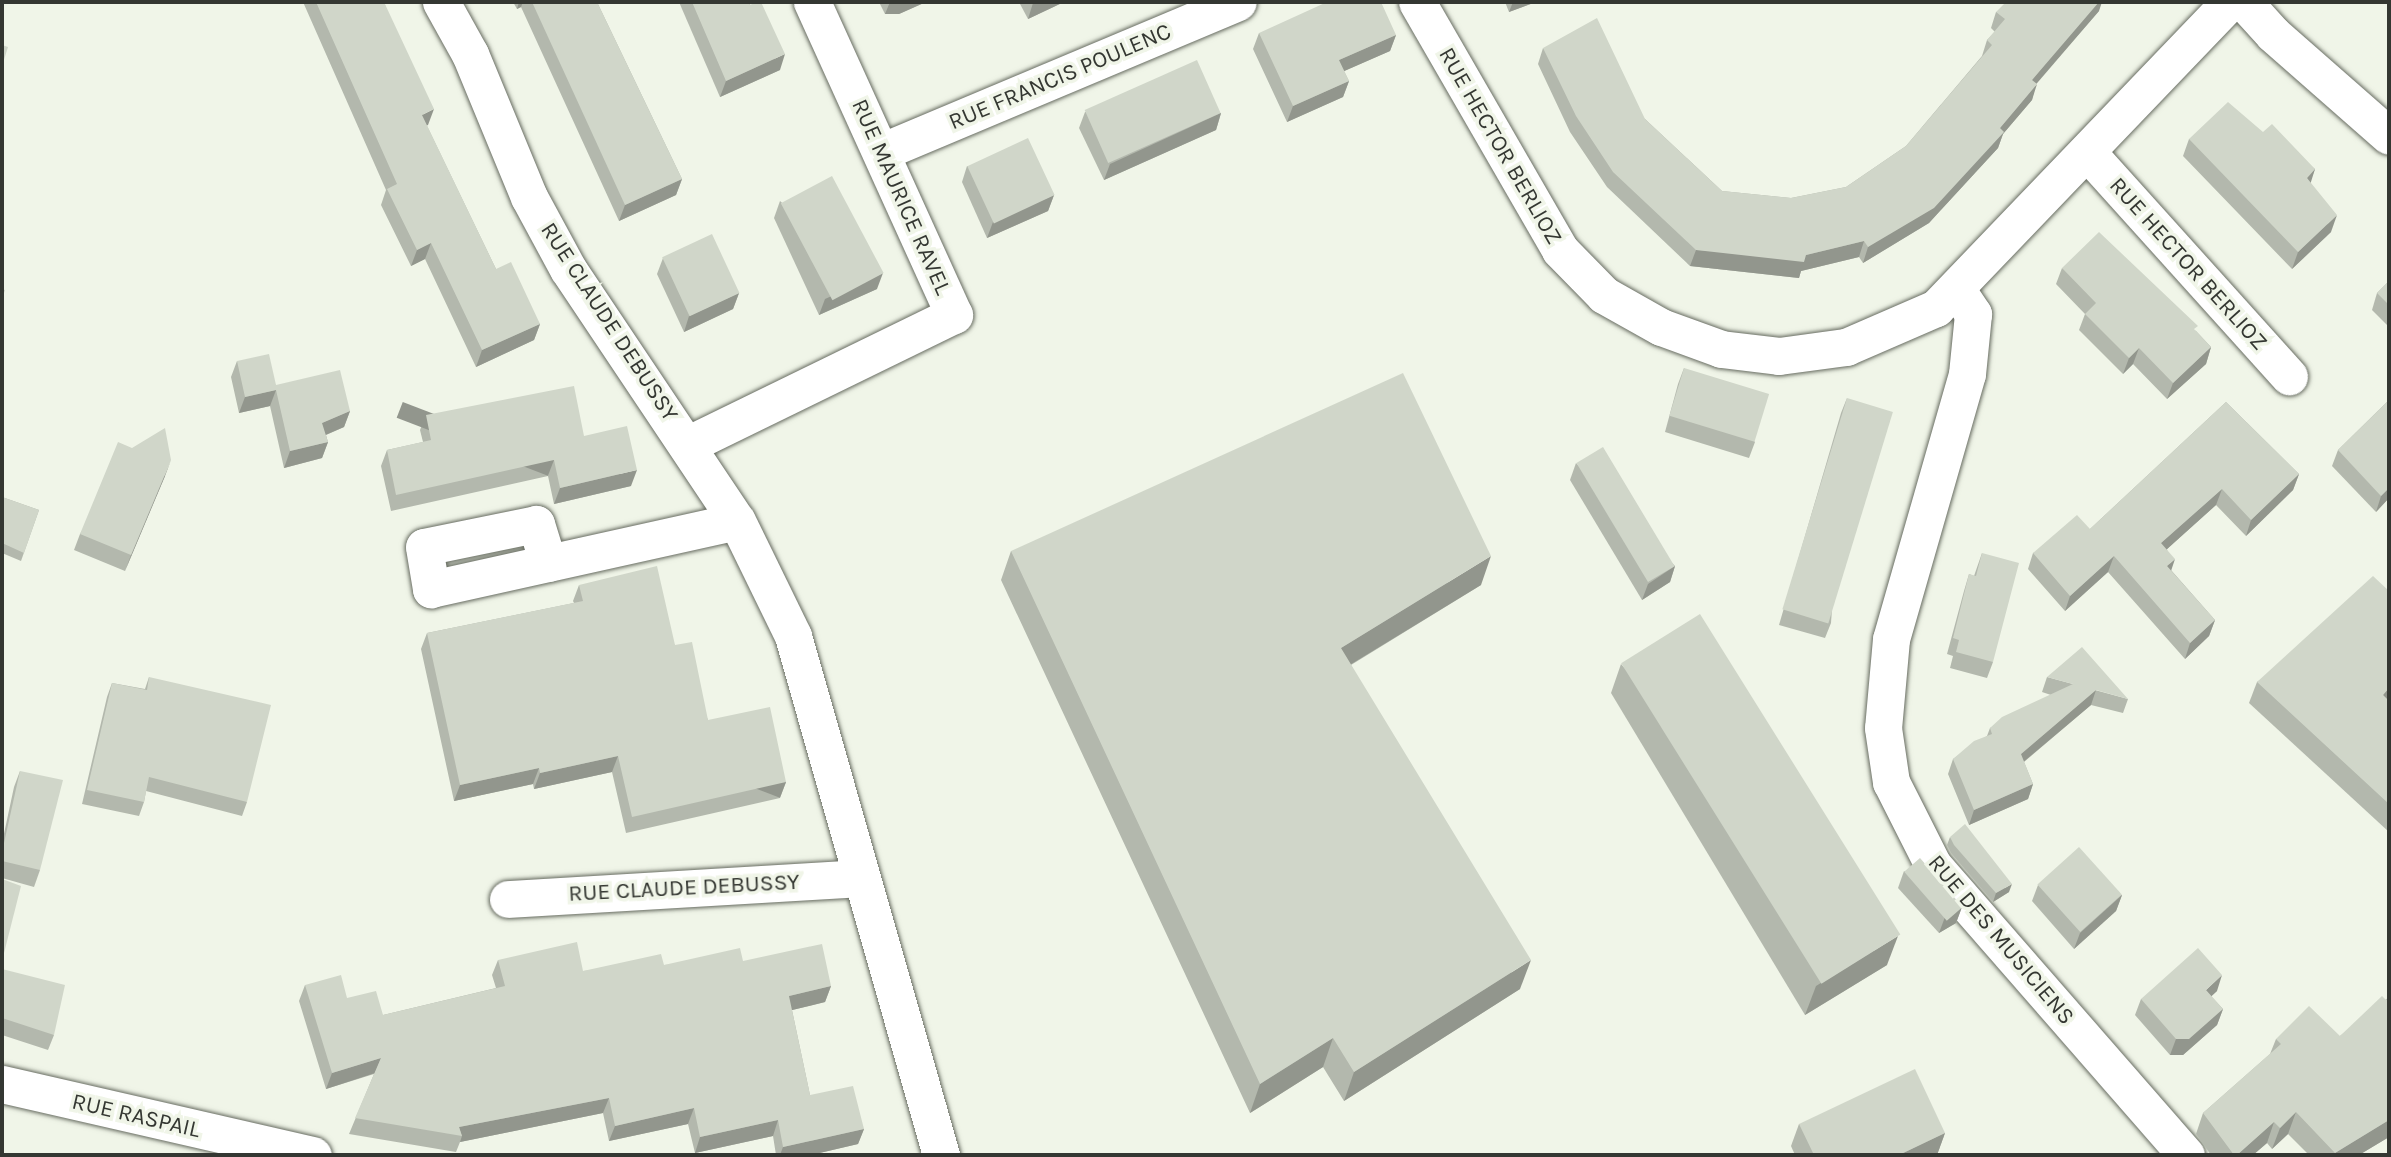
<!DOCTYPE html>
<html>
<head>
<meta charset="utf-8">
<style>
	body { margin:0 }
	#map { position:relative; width:2391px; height:1157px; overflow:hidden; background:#f0f5e8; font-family:Karla,sans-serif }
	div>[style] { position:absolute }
	.roads { filter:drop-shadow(0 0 2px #676c61) drop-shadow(0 0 2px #676c61) }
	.street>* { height:37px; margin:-18.5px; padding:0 18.5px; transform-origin:18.5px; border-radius:18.5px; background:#fff }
	.wall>* { inset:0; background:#b3b8ad }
	.shaded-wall>* { inset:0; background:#92968d; transform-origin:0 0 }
	.building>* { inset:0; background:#d0d6c9; transform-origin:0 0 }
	span { translate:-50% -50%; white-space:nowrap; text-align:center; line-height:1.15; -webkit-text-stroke:7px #f0f5e8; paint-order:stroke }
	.street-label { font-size:23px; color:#343732 }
	.frame { position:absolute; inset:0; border:4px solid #343732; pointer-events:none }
</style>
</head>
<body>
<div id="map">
	<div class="roads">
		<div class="street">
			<div style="left:441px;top:2px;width:60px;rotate:60.9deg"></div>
			<div style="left:470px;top:54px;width:155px;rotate:67.6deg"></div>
			<div style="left:529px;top:197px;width:82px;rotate:61.6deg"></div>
			<div style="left:568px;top:269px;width:303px;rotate:56.2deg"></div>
			<div style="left:1417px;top:2px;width:286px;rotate:60deg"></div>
			<div style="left:1560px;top:250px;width:63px;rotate:45.6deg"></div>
			<div style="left:1604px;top:295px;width:65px;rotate:29.3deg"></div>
			<div style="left:1661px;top:327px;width:64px;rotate:20.1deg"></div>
			<div style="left:1721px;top:349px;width:58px;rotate:6.9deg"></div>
			<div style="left:1779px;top:356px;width:68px;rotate:-7.7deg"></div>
			<div style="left:1846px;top:347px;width:98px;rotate:-23.4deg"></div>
			<div style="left:1936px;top:308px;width:424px;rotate:-46.2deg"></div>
			<div style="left:2244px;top:2px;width:43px;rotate:47.8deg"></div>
			<div style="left:2273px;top:34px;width:154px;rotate:41.3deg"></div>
			<div style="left:881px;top:152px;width:387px;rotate:-22.8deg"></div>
			<div style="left:2087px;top:152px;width:302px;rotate:48deg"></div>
			<div style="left:1957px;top:290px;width:29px;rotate:56deg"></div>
			<div style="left:1973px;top:314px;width:60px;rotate:95.7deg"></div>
			<div style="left:1967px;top:374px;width:276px;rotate:106deg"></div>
			<div style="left:1891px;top:639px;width:89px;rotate:95.1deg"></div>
			<div style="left:1883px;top:728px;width:55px;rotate:81.6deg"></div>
			<div style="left:1891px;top:782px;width:93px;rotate:63.2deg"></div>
			<div style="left:1933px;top:865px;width:385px;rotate:48.9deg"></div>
			<div style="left:689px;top:444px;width:295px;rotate:-26deg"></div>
			<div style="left:954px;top:315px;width:344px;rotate:-114.4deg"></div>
			<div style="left:548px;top:563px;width:41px;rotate:-107.1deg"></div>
			<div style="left:536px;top:524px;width:114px;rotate:168.4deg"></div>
			<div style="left:424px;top:547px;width:43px;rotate:80.5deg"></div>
			<div style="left:431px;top:589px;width:313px;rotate:-12.5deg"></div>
			<div style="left:737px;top:521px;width:128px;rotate:64deg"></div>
			<div style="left:793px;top:636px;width:540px;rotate:74.08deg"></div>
			<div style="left:508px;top:899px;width:353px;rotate:-3.4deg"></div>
			<div style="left:2px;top:1084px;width:319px;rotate:12.9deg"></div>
		</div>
	</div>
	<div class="wall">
		<div style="clip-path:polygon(303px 2px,384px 2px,427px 126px,496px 269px,540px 324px,534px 340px,476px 367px,425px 259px,411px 266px,381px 205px,386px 190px)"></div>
		<div style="clip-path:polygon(513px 2px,597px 2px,682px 179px,676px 195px,619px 221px,521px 7px,517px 9px)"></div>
		<div style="clip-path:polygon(679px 2px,749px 2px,780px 70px,720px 97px)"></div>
		<div style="clip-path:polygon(879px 2px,926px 2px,899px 14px,885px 14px)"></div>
		<div style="clip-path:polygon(1019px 2px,1064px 2px,1028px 19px)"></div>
		<div style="clip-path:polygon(1505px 2px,1536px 2px,1509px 12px)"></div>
		<div style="clip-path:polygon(2099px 11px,2036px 83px,2032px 100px,2003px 134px,1998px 148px,1929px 223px,1863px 263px,1859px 257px,1801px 271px,1799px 278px,1690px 266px,1607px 187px,1570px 132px,1538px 64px,1543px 48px,1645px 119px,1722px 191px,1791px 198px,1846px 187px,1906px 146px,1982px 56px,1987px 40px,1995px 32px,1991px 28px,1996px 12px)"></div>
		<div style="clip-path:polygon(1259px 33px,1396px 35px,1390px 51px,1344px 71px,1349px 81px,1343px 97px,1287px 122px,1253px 49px)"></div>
		<div style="clip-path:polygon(1085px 112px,1221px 113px,1216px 130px,1104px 180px,1079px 128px)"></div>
		<div style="clip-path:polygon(2263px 132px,2315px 169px,2310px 182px,2331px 232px,2292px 269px,2183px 156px,2189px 139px)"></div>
		<div style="clip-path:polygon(967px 166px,1054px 195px,1048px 211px,987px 238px,962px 182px)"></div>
		<div style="clip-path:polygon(780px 201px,877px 289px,819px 315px,774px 218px)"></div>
		<div style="clip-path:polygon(663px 258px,739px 293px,733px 309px,684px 332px,657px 274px)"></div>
		<div style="clip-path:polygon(2062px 268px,2196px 331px,2211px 347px,2206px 364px,2167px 399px,2133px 364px,2123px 374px,2079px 330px,2085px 314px,2056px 284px)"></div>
		<div style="clip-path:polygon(2389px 281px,2389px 327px,2372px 310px,2377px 293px)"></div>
		<div style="clip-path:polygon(237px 361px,276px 385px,350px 411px,344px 427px,326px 435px,328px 442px,322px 458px,284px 468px,270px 406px,239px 413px,231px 377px)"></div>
		<div style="clip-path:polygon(1684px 368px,1755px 442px,1749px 458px,1665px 432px,1678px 384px)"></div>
		<div style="clip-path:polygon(1847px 398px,1831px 623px,1825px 638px,1779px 625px,1841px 413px)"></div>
		<div style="clip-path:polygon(2389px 400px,2389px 498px,2376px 512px,2332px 466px,2338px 450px)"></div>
		<div style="clip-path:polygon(2226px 402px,2299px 474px,2293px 490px,2246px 536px,2216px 505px,2167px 549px,2171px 570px,2215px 620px,2209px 636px,2185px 659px,2108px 572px,2065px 611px,2028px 569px,2033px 553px,2090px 529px)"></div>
		<div style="clip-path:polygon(426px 415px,584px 436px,631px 486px,554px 504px,548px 476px,391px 511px,381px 466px,387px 450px,423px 442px,420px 430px)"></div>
		<div style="clip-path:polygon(132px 448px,165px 476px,125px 571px,74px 550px,80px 534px)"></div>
		<div style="clip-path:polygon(1576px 463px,1675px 566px,1670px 582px,1642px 600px,1570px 480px)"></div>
		<div style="clip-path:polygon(2px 497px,39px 510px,21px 561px,2px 553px)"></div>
		<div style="clip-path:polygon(1011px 551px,1481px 585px,1351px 665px,1520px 989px,1344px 1101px,1323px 1067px,1250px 1113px,1001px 580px)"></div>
		<div style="clip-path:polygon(1982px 553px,1993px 662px,1987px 678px,1950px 668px,1953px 656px,1947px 654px,1964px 591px,1969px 574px,1974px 576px)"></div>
		<div style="clip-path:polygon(579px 585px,675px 645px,708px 720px,786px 782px,780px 798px,626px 833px,612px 772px,534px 789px,533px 784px,454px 801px,421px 649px,427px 633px,574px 603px,573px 601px)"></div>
		<div style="clip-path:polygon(2389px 591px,2389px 832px,2249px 703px,2257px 682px)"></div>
		<div style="clip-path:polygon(1621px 664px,1887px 965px,1805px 1015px,1611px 693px)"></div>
		<div style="clip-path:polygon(149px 677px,247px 802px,242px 816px,146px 791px,144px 802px,139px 816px,82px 804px,107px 697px,112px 683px,145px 689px)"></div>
		<div style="clip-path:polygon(2047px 677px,2128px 699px,2123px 713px,2091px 705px,2024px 762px,2033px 784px,2028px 799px,1969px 825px,1948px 774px,1953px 759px,1987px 736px,1990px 728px,2051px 695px,2042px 692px)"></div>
		<div style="clip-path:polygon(20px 771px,40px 870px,34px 887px,2px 878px,2px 843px,14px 787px)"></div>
		<div style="clip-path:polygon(1950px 837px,2009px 892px,1993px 902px,1951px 853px,1947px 845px)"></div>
		<div style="clip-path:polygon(1904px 871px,1962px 907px,1956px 923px,1939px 933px,1898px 888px)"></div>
		<div style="clip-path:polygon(2038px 885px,2122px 895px,2116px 911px,2074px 949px,2032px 901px)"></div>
		<div style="clip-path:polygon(498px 960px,583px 971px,664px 965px,743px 961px,831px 986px,825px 1002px,792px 1010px,810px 1095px,864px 1129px,858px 1144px,811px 1155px,776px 1155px,773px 1136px,695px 1153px,688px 1124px,609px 1141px,603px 1113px,460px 1142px,456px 1152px,349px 1134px,374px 1074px,326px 1089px,299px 1001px,305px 985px,347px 998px,383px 1015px,496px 988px,492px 975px)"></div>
		<div style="clip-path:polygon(2px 969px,54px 1035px,48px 1050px,2px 1035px)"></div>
		<div style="clip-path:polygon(2217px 991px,2211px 996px,2223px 1009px,2217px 1025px,2183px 1055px,2170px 1055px,2135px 1015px,2141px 999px)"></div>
		<div style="clip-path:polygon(2389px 997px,2389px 1137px,2359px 1155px,2309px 1155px,2288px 1134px,2272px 1149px,2267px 1143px,2253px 1155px,2211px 1155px,2196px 1134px,2203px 1113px,2270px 1054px,2276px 1039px,2340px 1036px)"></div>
		<div style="clip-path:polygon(1799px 1124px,1945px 1133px,1937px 1155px,1795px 1155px,1791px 1146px)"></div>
	</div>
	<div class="shaded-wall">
		<div style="clip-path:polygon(519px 2px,523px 2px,521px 7px,517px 9px)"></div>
		<div style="clip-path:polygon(890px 2px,926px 2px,899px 14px,885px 14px)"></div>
		<div style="clip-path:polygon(1036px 2px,1064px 2px,1028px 19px,1033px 3px)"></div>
		<div style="clip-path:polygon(1513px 2px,1536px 2px,1509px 12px)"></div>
		<div style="clip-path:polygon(2096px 2px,2102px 2px,2099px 11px,2026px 96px,2032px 80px)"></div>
		<div style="clip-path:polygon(1396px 35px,1390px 51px,1333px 76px,1339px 60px)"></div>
		<div style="clip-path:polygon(785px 54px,780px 70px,720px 97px,726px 81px)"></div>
		<div style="clip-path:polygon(1349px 81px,1343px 97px,1287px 122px,1293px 106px)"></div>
		<div style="clip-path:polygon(2037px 84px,2032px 100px,2003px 134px,1998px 148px,1929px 223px,1863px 263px,1868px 247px,2000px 128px)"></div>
		<div style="clip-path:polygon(434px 109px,428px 125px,416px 131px,422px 115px)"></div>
		<div style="clip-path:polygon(1221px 113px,1216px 130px,1104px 180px,1110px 164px)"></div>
		<div style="clip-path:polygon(2315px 169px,2310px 185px,2307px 178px)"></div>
		<div style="clip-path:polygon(682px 179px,676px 195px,619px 221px,625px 205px)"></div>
		<div style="clip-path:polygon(1054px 195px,1048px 211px,987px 238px,993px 222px)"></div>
		<div style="clip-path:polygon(2337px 215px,2331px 232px,2292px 269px,2298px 252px)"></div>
		<div style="clip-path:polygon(1864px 241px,1859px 257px,1801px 271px,1799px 278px,1690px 266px,1696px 250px,1806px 255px)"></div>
		<div style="clip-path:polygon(431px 243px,425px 259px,411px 266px,417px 250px)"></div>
		<div style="clip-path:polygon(883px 273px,877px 289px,819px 315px,825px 299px)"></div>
		<div style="clip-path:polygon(739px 293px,733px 309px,684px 332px,689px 316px)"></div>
		<div style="clip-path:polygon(540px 324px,534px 340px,476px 367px,482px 350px)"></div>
		<div style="clip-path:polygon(2211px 347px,2206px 364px,2167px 399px,2173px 383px)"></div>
		<div style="clip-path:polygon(2139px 348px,2133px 364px,2123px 374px,2129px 358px)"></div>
		<div style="clip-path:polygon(276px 390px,270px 406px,239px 413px,245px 397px)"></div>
		<div style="clip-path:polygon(350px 411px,344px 427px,316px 439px,322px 423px)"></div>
		<div style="clip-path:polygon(328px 442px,322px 458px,284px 468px,290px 451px)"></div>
		<div style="clip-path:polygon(171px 460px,165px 476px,125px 571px,131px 555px)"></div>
		<div style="left:554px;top:460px;width:17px;height:162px;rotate:111deg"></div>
		<div style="clip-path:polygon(637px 470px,631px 486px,554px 504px,560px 488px)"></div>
		<div style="clip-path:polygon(2299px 474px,2293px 490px,2246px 536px,2251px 520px)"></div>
		<div style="clip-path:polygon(2389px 488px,2389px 498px,2376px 512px,2381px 496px)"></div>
		<div style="clip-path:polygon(2222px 489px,2216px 505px,2156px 559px,2161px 543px)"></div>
		<div style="clip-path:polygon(1491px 556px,1481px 585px,1330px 677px,1341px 648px)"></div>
		<div style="clip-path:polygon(2114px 556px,2108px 572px,2065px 611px,2070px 596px)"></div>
		<div style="clip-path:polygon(2175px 559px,2170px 574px,2167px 566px)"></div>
		<div style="clip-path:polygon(1675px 566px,1670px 582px,1642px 600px,1648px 584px)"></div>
		<div style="clip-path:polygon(2215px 620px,2209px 636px,2185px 659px,2190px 643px)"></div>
		<div style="clip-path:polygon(2389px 688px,2389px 701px,2383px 695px)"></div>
		<div style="clip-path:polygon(2096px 690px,2091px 705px,2015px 769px,2021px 754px)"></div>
		<div style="clip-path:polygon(618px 756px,612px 772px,534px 789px,540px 773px)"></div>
		<div style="clip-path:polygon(539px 768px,533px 784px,454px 801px,460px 785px)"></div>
		<div style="left:786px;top:782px;width:17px;height:158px;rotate:111deg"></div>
		<div style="clip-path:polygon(2033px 784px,2028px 799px,1969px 825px,1974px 810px)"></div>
		<div style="clip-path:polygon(2012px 884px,2009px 892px,1993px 902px,1996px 893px)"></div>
		<div style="clip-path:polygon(2122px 895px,2116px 911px,2074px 949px,2080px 933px)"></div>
		<div style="clip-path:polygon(1962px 907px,1956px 923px,1939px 933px,1945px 917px)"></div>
		<div style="clip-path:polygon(1898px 936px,1887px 965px,1805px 1015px,1816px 986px)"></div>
		<div style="clip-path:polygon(1531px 960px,1520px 989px,1344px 1101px,1354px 1072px)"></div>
		<div style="clip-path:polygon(2222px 975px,2217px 991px,2201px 1006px,2206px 990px)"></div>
		<div style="clip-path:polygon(831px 986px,825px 1002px,784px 1012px,789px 996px)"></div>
		<div style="clip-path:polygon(2223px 1009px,2217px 1025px,2183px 1055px,2170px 1055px,2176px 1039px)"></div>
		<div style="clip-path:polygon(1333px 1038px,1323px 1067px,1250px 1113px,1260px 1084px)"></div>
		<div style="clip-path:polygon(381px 1058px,375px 1073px,326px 1089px,332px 1073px)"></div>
		<div style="clip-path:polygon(609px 1098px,603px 1113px,460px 1142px,462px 1136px,459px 1127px)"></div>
		<div style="clip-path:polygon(694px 1108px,688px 1124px,609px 1141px,615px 1126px)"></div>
		<div style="clip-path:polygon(2296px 1112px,2288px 1134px,2272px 1149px,2280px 1128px)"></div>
		<div style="clip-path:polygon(778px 1120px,773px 1136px,695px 1153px,700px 1137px)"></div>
		<div style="clip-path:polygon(2389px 1120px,2389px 1137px,2359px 1155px,2334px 1155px,2335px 1153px)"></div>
		<div style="clip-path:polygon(2274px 1122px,2267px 1143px,2253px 1155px,2237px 1155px)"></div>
		<div style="clip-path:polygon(864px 1129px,858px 1144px,811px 1155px,780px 1155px,783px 1147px)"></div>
		<div style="clip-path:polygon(1945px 1133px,1937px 1155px,1899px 1155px)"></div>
	</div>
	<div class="building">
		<div style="clip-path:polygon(316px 2px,384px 2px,434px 109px,422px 115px,496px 269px,511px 262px,540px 324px,482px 350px,431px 243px,417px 250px,387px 189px,397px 184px)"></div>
		<div style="clip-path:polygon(532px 2px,597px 2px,682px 179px,625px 205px)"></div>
		<div style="clip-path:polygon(692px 2px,749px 2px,750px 5px,756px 2px,761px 2px,785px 54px,726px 81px)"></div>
		<div style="clip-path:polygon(1327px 2px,1381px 2px,1396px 35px,1339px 60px,1349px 81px,1293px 106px,1259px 33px)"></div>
		<div style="clip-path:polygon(2006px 2px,2099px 2px,2032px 80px,2037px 84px,2000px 128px,2004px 132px,1934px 208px,1868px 247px,1864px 241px,1806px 255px,1804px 262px,1696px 250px,1613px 172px,1576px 116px,1543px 48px,1597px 18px,1645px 119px,1722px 191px,1791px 198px,1846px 187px,1906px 146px,1992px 45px,1987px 40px,2005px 19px,1996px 12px)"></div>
		<div style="clip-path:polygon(2px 45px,8px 47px,2px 66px)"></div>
		<div style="left:1197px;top:60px;width:58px;height:123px;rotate:66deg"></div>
		<div style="clip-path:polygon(2228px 102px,2263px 132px,2272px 124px,2315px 169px,2307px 178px,2337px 215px,2298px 252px,2189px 139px)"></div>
		<div style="left:1028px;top:138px;width:63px;height:67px;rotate:65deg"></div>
		<div style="left:832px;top:176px;width:110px;height:58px;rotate:62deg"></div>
		<div style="clip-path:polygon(2099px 232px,2198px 326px,2194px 329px,2211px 347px,2173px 383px,2139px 348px,2129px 358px,2085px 314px,2096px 303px,2062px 268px)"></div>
		<div style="left:712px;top:234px;width:65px;height:55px;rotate:65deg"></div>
		<div style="clip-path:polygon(2389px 281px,2389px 305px,2377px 293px)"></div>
		<div style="clip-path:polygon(2px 289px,5px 290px,2px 299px)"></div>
		<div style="clip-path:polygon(269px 354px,276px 385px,340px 370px,350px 411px,322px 423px,328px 442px,290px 451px,276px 390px,245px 397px,237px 361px)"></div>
		<div style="left:1684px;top:368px;width:89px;height:50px;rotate:17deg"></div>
		<div style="clip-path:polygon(1403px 373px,1491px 556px,1341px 648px,1531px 960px,1354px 1072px,1333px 1038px,1260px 1084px,1011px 551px)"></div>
		<div style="clip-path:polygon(574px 386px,584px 436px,627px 426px,637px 470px,560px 488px,554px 460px,396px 495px,387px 450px,431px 440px,426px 415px)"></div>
		<div style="left:1847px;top:398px;width:48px;height:221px;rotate:17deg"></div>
		<div style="clip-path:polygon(2389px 400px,2389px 488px,2381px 496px,2338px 450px)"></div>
		<div style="clip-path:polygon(2226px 402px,2299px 474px,2251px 520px,2222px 489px,2161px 543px,2175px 559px,2167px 566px,2215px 620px,2190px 643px,2114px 556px,2070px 596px,2033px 553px,2077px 515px,2090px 529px)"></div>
		<div style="clip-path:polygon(165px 428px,171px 460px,131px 555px,80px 534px,118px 442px,132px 448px)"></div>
		<div style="left:1603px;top:447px;width:139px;height:31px;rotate:59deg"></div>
		<div style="clip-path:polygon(2px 497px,39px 510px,24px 553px,2px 543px)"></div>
		<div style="clip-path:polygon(1982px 553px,2019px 563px,1993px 662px,1956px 652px,1959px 640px,1953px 638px,1969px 574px,1976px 576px)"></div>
		<div style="clip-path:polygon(657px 566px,675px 645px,692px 642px,708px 720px,770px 707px,786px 782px,632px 817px,618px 756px,540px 773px,539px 768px,460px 785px,427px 633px,583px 601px,579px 585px)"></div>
		<div style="clip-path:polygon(2373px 576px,2389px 591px,2389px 688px,2383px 695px,2389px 701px,2389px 804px,2257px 682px)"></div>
		<div style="left:1700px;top:614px;width:378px;height:93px;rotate:58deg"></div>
		<div style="clip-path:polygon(2082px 647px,2128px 699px,2096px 690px,2021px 754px,2033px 784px,1974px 810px,1953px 759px,1974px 741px,1992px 734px,1990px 728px,2002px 717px,2073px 684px,2047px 677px)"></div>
		<div style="clip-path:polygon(149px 677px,271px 705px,247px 802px,149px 777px,144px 802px,87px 790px,112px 683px,147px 690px)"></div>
		<div style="clip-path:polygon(20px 771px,63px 780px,40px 870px,2px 861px,2px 852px)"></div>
		<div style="clip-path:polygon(1965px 824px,2012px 884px,1996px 893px,1954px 845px,1950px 837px)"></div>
		<div style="left:2079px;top:847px;width:64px;height:56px;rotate:48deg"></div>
		<div style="left:1920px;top:858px;width:65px;height:21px;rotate:49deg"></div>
		<div style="clip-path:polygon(2px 879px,21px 886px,2px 961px)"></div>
		<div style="clip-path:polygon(577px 942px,583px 971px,661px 954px,664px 965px,740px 948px,743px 961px,822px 944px,831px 986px,789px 996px,810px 1095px,853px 1086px,864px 1129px,783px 1147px,778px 1120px,700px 1137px,694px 1108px,615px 1126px,609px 1098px,459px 1127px,462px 1136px,355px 1118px,381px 1058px,332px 1073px,305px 985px,341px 975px,347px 998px,376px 991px,383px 1015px,505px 986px,498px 960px)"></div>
		<div style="clip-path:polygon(2198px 948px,2222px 975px,2206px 990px,2223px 1009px,2189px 1039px,2176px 1039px,2141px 999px)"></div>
		<div style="clip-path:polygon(2px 969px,65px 985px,54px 1035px,2px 1018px)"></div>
		<div style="clip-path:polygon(2382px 996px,2386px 1000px,2389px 997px,2389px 1120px,2335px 1153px,2296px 1112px,2280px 1128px,2274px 1122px,2237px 1155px,2234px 1155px,2203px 1113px,2281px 1044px,2276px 1039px,2309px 1006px,2340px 1036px)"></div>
		<div style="clip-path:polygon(1915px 1069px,1945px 1133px,1899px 1155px,1814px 1155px,1799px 1124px)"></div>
	</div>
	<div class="street-label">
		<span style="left:1060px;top:77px;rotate:-23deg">RUE FRANCIS POULENC</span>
		<span style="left:1500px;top:146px;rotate:60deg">RUE HECTOR BERLIOZ</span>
		<span style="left:901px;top:197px;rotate:66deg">RUE MAURICE RAVEL</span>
		<span style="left:2188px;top:264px;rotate:48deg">RUE HECTOR BERLIOZ</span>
		<span style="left:609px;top:322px;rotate:57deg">RUE CLAUDE DEBUSSY</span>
		<span style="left:684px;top:888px;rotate:-3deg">RUE CLAUDE DEBUSSY</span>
		<span style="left:2001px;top:940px;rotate:50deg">RUE DES MUSICIENS</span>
		<span style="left:136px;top:1116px;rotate:13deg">RUE RASPAIL</span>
	</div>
	<div class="frame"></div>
</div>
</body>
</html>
